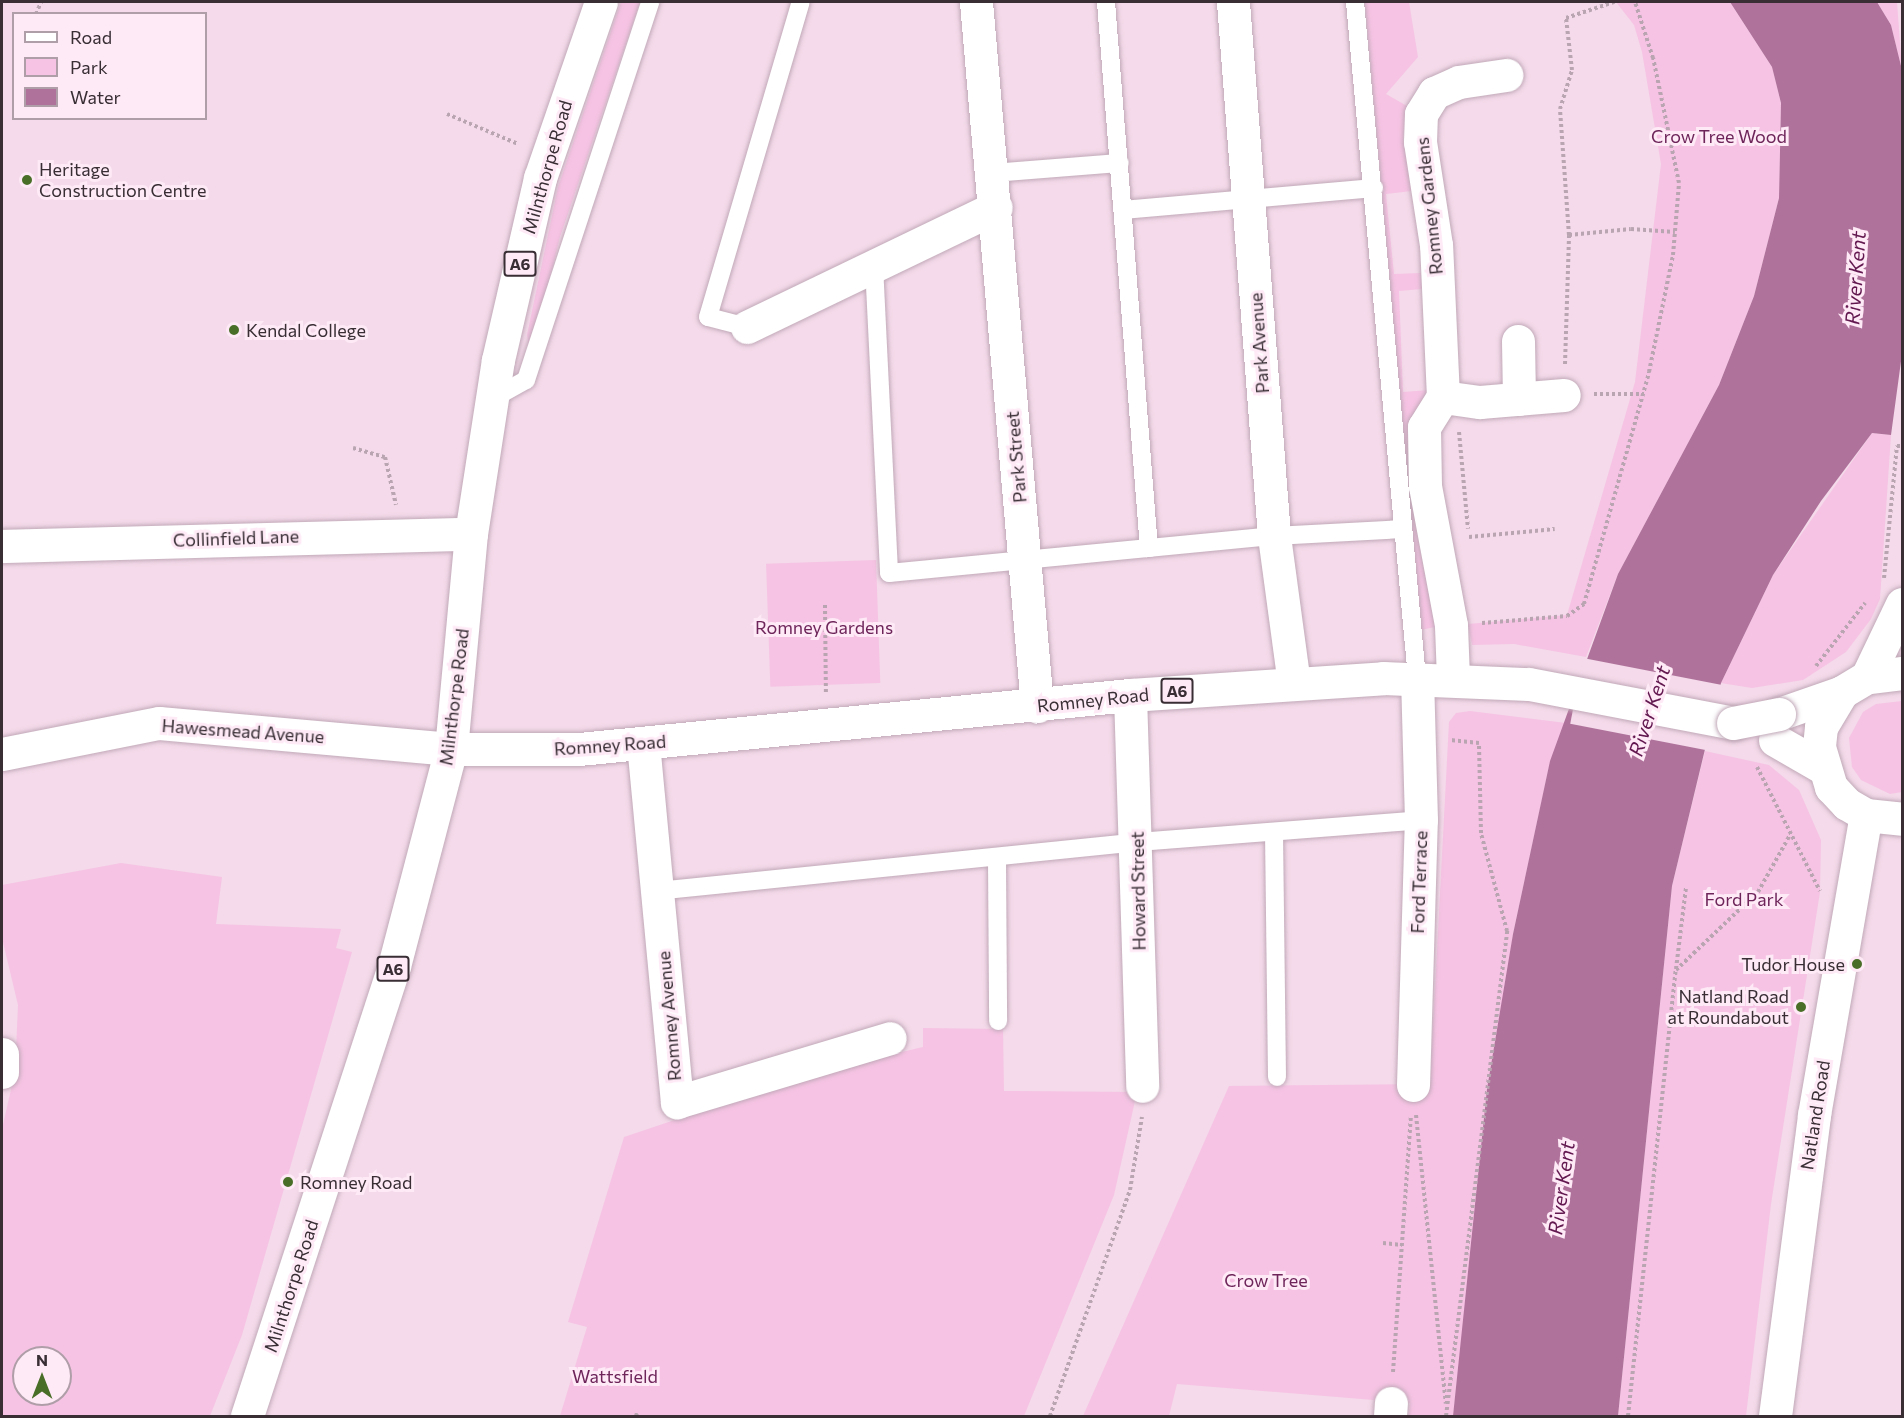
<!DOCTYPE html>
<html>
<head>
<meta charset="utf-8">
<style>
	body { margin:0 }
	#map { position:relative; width:1904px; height:1418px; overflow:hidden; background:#f4daea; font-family:Commissioner,sans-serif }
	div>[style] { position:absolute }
	.green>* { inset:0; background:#f6c3e4; transform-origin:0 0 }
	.water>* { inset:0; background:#af729b }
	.pier>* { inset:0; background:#f4daea; transform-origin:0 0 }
	.path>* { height:4px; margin-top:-2px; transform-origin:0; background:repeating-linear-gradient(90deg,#b9a4b1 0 3px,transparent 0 6px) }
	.roads { filter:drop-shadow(0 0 2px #c1a9b8) drop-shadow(0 0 2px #c1a9b8) }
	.lane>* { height:18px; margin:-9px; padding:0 9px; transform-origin:9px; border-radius:9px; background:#fff }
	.street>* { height:33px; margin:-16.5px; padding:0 16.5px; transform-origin:16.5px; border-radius:16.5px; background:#fff }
	.secondary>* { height:33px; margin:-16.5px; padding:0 16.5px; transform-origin:16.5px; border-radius:16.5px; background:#fff }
	.primary>* { height:33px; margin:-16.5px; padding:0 16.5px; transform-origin:16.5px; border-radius:16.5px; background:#fff }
	.highway>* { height:33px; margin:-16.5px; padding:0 16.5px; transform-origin:16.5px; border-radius:16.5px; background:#fff }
	.bridges { filter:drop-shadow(0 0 2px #c1a9b8) drop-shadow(0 0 2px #c1a9b8) }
	.primary-bridge>* { height:33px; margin:-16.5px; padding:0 16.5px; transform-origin:16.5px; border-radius:16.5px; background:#fff }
	.dots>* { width:16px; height:16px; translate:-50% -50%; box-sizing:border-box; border:3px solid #fee9f6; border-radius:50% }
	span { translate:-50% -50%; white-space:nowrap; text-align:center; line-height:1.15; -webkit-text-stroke:6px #fee9f6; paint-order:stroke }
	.shield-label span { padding:2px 4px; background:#fee9f6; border:2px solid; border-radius:4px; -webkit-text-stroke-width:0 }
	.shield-label { font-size:16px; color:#382e34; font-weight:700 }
	.park-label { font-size:18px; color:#6e255a }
	.street-label { font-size:18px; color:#382e34 }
	.poi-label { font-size:18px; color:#382e34 }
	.left { translate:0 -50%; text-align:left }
	.right { translate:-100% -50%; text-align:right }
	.water-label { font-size:20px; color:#62184f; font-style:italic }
	.frame { position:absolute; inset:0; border:3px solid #382e34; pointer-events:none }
	.legend { position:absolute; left:12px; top:12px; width:195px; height:108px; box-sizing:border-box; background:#fee9f6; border:2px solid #af9ea8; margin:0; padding:8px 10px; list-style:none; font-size:18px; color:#382e34 }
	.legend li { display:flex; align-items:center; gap:12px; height:30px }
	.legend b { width:30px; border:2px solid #af9ea8 }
	.north { position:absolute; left:12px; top:1346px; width:60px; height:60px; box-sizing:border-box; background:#fee9f6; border:2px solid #af9ea8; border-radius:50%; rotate:0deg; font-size:16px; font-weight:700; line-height:24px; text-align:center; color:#382e34 }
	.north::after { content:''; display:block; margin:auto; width:21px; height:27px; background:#496e27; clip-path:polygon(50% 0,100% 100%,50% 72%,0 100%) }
</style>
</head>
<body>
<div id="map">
	<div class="green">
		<div style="clip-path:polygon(621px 2px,640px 2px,560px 237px,531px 356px,527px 335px,558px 187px)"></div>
		<div style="clip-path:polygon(1365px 2px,1409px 2px,1418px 57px,1386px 94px,1407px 106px,1403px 138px,1412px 191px,1386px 194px,1394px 274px,1421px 273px,1422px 289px,1399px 291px,1403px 392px,1430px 390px,1408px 445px,1414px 518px,1435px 627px,1421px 630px)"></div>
		<div style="clip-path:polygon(1616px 2px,1730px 2px,1772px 67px,1781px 103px,1779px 198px,1754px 296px,1719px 385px,1618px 574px,1586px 657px,1514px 644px,1472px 645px,1468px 624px,1567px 615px,1635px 382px,1661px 164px,1642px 52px,1634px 25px)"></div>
		<div style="clip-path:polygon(1877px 2px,1897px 2px,1902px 70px,1891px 25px)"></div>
		<div style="clip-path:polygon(1872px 433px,1891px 435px,1880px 599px,1871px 619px,1846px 652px,1803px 680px,1752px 688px,1721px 683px,1773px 575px)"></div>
		<div style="left:876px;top:560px;width:123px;height:110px;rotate:88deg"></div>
		<div style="clip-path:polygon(1902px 701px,1902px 792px,1890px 794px,1861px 780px,1852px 767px,1849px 738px,1863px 712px,1876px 704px)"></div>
		<div style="clip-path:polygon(1470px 711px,1566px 723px,1550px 762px,1513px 934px,1453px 1416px,1409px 1416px,1410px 1403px,1177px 1384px,1169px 1416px,1083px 1416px,1229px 1086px,1430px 1084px,1449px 722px,1456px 713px)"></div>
		<div style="clip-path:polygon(1705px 751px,1769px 765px,1799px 790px,1821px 840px,1820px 892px,1771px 1204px,1746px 1416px,1618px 1416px,1672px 886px)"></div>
		<div style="clip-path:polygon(evenodd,121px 863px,222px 877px,216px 924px,341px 929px,336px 948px,352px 952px,242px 1335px,210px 1416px,2px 1416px,2px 1129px,15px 1072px,18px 1005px,2px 938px,2px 885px,121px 863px,24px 1358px,60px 1358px,60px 1394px,24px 1394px,24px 1358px)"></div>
		<div style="clip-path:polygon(923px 1028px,1003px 1029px,1004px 1091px,1137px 1092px,1114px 1195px,1024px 1416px,560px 1416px,587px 1327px,568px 1322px,624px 1137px,821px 1071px,923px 1047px)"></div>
	</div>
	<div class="water">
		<div style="clip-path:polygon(1730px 2px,1877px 2px,1891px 25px,1902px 70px,1902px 354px,1891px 435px,1872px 433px,1821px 501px,1773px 575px,1721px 683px,1672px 886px,1618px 1416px,1453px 1416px,1487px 1089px,1513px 934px,1550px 761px,1618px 574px,1719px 385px,1754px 296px,1779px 198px,1781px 103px,1772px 67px)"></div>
	</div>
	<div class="pier">
		<div style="left:1583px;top:658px;width:143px;height:67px;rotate:11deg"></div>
	</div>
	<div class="path">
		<div style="left:36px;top:14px;width:13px;rotate:-67deg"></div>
		<div style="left:447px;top:114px;width:77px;rotate:22.9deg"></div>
		<div style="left:1569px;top:235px;width:62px;rotate:-5.5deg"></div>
		<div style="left:1631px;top:229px;width:44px;rotate:3.9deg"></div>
		<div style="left:1565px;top:364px;width:129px;rotate:-88.2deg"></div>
		<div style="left:1569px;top:235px;width:126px;rotate:-94.1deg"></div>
		<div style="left:1560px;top:109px;width:41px;rotate:-72.9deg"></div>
		<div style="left:1572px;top:70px;width:52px;rotate:-96.6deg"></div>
		<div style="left:1566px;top:18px;width:51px;rotate:-18.4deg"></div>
		<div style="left:1594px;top:394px;width:50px"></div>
		<div style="left:1459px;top:432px;width:97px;rotate:84.7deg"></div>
		<div style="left:353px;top:448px;width:33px;rotate:16deg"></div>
		<div style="left:385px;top:457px;width:49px;rotate:77.1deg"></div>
		<div style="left:1469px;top:537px;width:86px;rotate:-5.3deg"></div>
		<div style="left:1884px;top:578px;width:133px;rotate:-84.4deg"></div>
		<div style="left:1897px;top:446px;width:5px"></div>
		<div style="left:825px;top:605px;width:89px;rotate:89.4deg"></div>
		<div style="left:1482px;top:623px;width:85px;rotate:-4.7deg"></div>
		<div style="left:1567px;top:616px;width:21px;rotate:-35deg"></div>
		<div style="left:1584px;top:604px;width:241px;rotate:-74.3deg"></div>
		<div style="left:1649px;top:372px;width:119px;rotate:-78.4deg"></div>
		<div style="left:1673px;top:255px;width:72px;rotate:-85.2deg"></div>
		<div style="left:1679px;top:183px;width:128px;rotate:-101.7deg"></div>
		<div style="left:1653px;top:58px;width:59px;rotate:-107.8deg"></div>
		<div style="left:1816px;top:666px;width:80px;rotate:-52.1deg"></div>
		<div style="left:1757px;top:767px;width:139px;rotate:63.1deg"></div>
		<div style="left:1676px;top:969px;width:83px;rotate:-83deg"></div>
		<div style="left:1416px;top:1115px;width:290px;rotate:84.1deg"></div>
		<div style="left:1383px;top:1243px;width:19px;rotate:6deg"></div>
		<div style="left:1393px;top:1372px;width:257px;rotate:-86deg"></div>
		<div style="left:636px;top:1416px;width:3px;rotate:-72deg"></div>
		<div style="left:1050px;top:1416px;width:240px;rotate:-70.5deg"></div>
		<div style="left:1130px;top:1190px;width:74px;rotate:-80.7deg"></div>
		<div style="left:1446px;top:1416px;width:489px;rotate:-82.8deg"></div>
		<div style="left:1507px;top:931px;width:101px;rotate:-104.9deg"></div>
		<div style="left:1481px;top:833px;width:90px;rotate:-91.3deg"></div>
		<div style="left:1479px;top:743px;width:29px;rotate:-174deg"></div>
		<div style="left:1628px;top:1416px;width:449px;rotate:-83.9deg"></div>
		<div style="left:1676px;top:970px;width:113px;rotate:-43.6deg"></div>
		<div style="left:1758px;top:892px;width:65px;rotate:-60.7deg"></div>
	</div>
	<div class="roads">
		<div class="lane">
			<div style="left:1106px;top:2px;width:548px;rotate:85.5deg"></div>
			<div style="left:1355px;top:2px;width:679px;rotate:84.76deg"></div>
			<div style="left:992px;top:173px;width:128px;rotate:-4.5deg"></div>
			<div style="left:1123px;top:210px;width:252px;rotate:-5deg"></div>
			<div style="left:874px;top:265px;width:308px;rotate:87.2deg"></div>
			<div style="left:889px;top:573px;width:387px;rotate:-5.5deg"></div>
			<div style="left:1274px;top:536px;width:128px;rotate:-3.1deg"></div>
			<div style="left:747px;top:327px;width:40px;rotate:-165.6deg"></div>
			<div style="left:708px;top:317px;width:328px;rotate:-73.6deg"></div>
			<div style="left:490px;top:400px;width:41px;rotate:-29.1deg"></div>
			<div style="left:526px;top:380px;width:398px;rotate:-71.8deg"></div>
			<div style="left:1274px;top:832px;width:245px;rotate:89.3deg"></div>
			<div style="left:997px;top:859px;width:162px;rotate:89.6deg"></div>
			<div style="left:657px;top:891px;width:482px;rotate:-5.8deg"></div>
			<div style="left:1137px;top:842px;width:285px;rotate:-4.4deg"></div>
		</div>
		<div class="street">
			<div style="left:976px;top:2px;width:707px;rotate:85.05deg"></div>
			<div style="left:1233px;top:2px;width:536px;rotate:85.61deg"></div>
			<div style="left:1274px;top:536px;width:148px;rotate:82.3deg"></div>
			<div style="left:747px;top:327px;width:276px;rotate:-25.7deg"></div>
			<div style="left:1518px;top:341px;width:58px;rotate:89deg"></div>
			<div style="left:1443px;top:397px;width:37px;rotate:8deg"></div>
			<div style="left:1480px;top:402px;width:84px;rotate:-4.8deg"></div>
			<div style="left:2px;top:546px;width:469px;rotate:-1.5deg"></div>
			<div style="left:1453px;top:678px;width:53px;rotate:-92.2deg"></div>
			<div style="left:1451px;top:625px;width:141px;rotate:-100.6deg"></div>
			<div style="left:1425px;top:486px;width:59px;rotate:-91deg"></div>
			<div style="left:1424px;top:427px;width:36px;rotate:-58deg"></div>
			<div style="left:1443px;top:397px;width:152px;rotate:-92.6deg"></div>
			<div style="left:1436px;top:245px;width:104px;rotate:-98.8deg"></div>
			<div style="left:1420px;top:142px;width:28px;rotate:-88deg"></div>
			<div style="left:1421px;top:114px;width:25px;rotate:-58deg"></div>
			<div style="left:1434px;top:93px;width:27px;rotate:-24deg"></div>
			<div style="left:1459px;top:82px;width:48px;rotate:-8.5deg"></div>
			<div style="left:1130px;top:695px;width:391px;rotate:88.2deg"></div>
			<div style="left:643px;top:743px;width:361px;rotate:84.6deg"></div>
			<div style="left:677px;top:1102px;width:222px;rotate:-16.7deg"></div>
			<div style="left:2px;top:754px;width:160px;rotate:-11.2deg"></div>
			<div style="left:159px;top:723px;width:293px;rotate:5.1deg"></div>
			<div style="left:2px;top:1054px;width:18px;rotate:90deg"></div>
			<div style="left:1413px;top:1085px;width:265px;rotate:-88.3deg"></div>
			<div style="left:1421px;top:820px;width:142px;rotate:-91.6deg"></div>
			<div style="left:1390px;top:1416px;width:13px;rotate:-86deg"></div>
		</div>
		<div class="secondary">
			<div style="left:1775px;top:1416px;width:304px;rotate:-82.6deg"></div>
			<div style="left:1814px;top:1115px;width:304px;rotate:-80.2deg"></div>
		</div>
		<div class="primary">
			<div style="left:1902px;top:673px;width:35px;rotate:173deg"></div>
			<div style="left:1867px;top:677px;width:29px;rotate:149deg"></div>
			<div style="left:1842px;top:692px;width:41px;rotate:121deg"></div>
			<div style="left:1821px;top:727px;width:20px;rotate:96deg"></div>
			<div style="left:1819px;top:747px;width:42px;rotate:73.3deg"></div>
			<div style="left:1831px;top:787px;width:23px;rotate:47deg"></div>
			<div style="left:1847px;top:804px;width:22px;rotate:30deg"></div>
			<div style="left:1866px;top:815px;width:36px;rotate:6deg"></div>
			<div style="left:1867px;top:677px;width:81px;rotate:-64.4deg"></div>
			<div style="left:1779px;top:714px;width:67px;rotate:-19.2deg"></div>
			<div style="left:1775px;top:740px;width:54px;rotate:29.9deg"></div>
			<div style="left:451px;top:749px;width:128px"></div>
			<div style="left:579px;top:749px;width:554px;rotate:-5.6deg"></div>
			<div style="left:1130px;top:695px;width:254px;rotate:-3.8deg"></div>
			<div style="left:1383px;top:678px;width:146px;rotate:2.4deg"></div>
			<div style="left:1529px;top:684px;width:208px;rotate:10.8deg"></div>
		</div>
		<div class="highway">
			<div style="left:247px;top:1416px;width:473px;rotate:-71.9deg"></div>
			<div style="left:394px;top:966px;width:224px;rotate:-75.3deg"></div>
			<div style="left:451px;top:749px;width:216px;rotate:-84.7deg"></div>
			<div style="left:471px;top:534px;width:176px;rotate:-81.2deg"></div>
			<div style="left:498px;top:360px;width:187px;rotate:-77deg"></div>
			<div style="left:540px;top:178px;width:186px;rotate:-70.9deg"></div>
		</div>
	</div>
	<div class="bridges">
		<div class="primary-bridge">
			<div style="left:1733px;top:723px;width:47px;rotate:-11.1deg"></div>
		</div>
	</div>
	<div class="dots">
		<div style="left:27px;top:180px;background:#496e27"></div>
		<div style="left:234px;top:330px;background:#496e27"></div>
		<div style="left:1857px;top:964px;background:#496e27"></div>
		<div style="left:1801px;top:1007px;background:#496e27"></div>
		<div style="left:288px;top:1182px;background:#496e27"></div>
	</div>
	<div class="shield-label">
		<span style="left:520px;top:264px">A6</span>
		<span style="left:1177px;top:691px">A6</span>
		<span style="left:393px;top:969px">A6</span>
	</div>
	<div class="park-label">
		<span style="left:1719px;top:136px">Crow Tree Wood</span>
		<span style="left:824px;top:627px">Romney Gardens</span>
		<span style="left:1744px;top:899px">Ford Park</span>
		<span style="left:1266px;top:1280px">Crow Tree</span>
		<span style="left:615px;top:1376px">Wattsfield</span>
	</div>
	<div class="street-label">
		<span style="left:547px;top:167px;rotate:-74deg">Milnthorpe Road</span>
		<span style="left:1429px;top:206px;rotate:-96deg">Romney Gardens</span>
		<span style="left:1259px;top:343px;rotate:-94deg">Park Avenue</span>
		<span style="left:1016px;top:457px;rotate:-95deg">Park Street</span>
		<span style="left:236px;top:538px;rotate:-2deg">Collinfield Lane</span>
		<span style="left:454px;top:697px;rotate:-83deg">Milnthorpe Road</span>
		<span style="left:1093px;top:700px;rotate:-6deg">Romney Road</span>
		<span style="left:243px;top:731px;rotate:4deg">Hawesmead Avenue</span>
		<span style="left:610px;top:745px;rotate:-4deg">Romney Road</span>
		<span style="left:1419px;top:882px;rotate:-88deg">Ford Terrace</span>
		<span style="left:1138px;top:891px;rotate:-91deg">Howard Street</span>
		<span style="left:669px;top:1016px;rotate:-95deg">Romney Avenue</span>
		<span style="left:1815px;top:1115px;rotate:-81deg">Natland Road</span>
		<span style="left:291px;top:1286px;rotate:-72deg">Milnthorpe Road</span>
	</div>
	<div class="poi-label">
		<span class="left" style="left:39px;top:180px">Heritage<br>Construction Centre</span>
		<span class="left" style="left:246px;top:330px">Kendal College</span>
		<span class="right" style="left:1845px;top:964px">Tudor House</span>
		<span class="right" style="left:1789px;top:1007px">Natland Road<br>at Roundabout</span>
		<span class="left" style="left:300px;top:1182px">Romney Road</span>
	</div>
	<div class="water-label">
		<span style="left:1855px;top:278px;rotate:-86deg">River Kent</span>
		<span style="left:1649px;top:711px;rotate:-72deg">River Kent</span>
		<span style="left:1561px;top:1188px;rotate:-82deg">River Kent</span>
	</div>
	<div class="frame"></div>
	<ul class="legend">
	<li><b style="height:8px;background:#fff"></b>Road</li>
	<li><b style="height:16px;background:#f6c3e4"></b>Park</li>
	<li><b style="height:16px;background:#af729b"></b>Water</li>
	</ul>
	<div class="north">N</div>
</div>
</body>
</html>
